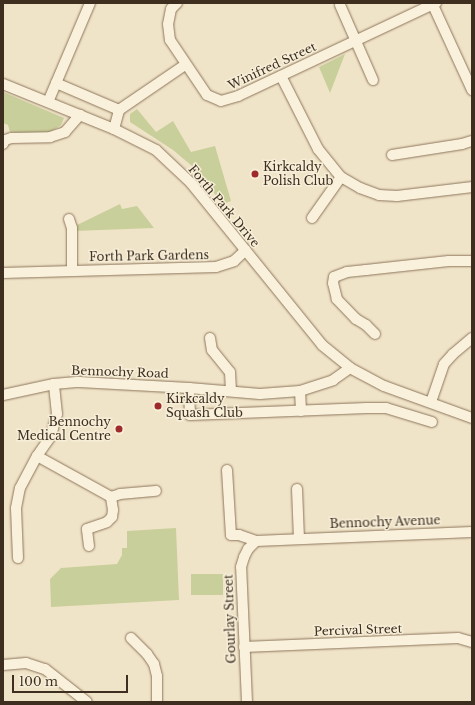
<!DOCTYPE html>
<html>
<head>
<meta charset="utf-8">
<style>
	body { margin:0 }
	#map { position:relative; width:475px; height:705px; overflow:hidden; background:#f0e4c8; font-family:"Libre Baskerville",serif }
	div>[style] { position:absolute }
	.green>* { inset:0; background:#c9cf9b; transform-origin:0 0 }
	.roads { filter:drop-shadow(0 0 1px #8d765c) drop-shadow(0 0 1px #8d765c) }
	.minor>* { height:10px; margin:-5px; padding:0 5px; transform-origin:5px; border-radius:5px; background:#faf1dc }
	.dots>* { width:11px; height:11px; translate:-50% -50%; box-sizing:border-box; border:2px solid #f7eed8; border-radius:50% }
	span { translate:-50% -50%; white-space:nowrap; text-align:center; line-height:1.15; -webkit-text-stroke:3px #f7eed8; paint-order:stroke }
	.street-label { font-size:12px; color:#3d2e20 }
	.poi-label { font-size:12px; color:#3d2e20 }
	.left { translate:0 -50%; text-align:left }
	.right { translate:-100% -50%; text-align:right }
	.frame { position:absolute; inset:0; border:4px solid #3d2e20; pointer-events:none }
	.scale { position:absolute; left:12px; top:675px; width:116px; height:18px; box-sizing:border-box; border:2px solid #3d2e20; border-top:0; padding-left:5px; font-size:12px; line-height:14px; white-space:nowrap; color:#3d2e20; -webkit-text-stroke:3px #f7eed8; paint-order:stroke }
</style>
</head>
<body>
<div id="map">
	<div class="green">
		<div style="clip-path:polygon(345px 54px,330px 93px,319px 67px)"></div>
		<div style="clip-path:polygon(3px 92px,64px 118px,61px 125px,50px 132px,21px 133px,10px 132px,8px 125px,3px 123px)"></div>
		<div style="clip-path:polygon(137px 109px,156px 132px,173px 121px,191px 152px,215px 146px,231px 201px,223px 204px,192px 166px,173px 150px,130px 122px,130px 114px)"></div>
		<div style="clip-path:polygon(120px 204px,122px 209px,137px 206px,154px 228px,74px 231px,73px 227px)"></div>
		<div style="clip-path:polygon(176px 528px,179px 600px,51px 607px,50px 579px,61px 568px,117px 564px,122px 555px,122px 548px,127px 548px,127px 531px)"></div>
		<div style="left:223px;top:574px;width:21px;height:32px;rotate:90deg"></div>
	</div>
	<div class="roads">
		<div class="minor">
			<div style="left:177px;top:3px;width:8px;rotate:135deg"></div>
			<div style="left:171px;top:9px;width:15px;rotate:101deg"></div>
			<div style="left:168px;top:24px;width:16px;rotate:83deg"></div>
			<div style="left:170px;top:40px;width:66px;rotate:56.1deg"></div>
			<div style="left:207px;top:95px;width:15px;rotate:23deg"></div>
			<div style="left:221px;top:101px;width:18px;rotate:-16deg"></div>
			<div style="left:238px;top:96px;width:219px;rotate:-25.2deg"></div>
			<div style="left:432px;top:3px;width:96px;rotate:65.3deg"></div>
			<div style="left:340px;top:5px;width:82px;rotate:66.3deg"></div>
			<div style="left:281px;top:76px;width:82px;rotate:63.1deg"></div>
			<div style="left:318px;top:149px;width:36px;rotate:51deg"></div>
			<div style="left:341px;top:177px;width:22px;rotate:30deg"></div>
			<div style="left:360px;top:188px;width:20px;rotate:20deg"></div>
			<div style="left:379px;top:195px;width:18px;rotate:3deg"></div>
			<div style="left:397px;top:196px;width:76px;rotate:-6.8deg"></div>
			<div style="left:56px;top:83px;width:69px;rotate:23.2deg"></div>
			<div style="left:119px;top:110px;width:80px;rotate:-34.3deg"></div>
			<div style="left:3px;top:84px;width:120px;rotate:22.1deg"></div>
			<div style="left:114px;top:129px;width:47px;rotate:26.6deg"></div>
			<div style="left:156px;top:150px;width:48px;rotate:43.3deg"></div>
			<div style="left:191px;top:183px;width:208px;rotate:51deg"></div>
			<div style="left:322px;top:345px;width:36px;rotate:39deg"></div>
			<div style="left:350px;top:368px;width:38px;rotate:28deg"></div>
			<div style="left:384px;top:386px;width:94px;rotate:20deg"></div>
			<div style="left:48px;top:102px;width:108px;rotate:-67deg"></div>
			<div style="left:114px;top:129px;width:20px;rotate:-75deg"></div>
			<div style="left:3px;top:144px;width:4px;rotate:-63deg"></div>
			<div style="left:5px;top:140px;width:6px;rotate:-18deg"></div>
			<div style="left:11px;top:138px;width:39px;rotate:-1deg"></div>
			<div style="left:50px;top:137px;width:16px;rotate:-18deg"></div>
			<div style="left:65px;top:132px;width:23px;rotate:-49deg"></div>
			<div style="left:392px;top:155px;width:71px;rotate:-8.9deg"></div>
			<div style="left:462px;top:144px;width:10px;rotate:-17deg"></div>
			<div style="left:312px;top:218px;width:50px;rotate:-54.7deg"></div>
			<div style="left:69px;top:219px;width:9px;rotate:72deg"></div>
			<div style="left:72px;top:228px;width:42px;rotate:90deg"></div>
			<div style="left:3px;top:273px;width:213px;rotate:-1.6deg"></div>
			<div style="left:216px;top:267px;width:19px;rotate:-18deg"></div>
			<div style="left:234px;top:261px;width:16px;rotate:-43deg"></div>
			<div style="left:375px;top:334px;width:13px;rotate:-135deg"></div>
			<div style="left:366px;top:325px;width:12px;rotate:-149deg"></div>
			<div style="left:356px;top:319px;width:28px;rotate:-134deg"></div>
			<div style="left:337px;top:299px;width:16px;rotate:-104deg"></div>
			<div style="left:333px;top:283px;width:6px;rotate:-81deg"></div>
			<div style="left:334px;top:277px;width:14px;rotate:-21deg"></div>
			<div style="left:347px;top:272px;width:19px;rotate:-6deg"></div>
			<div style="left:366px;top:270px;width:83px;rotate:-6.2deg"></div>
			<div style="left:449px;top:261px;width:23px"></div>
			<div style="left:210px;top:338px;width:12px;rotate:81deg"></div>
			<div style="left:212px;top:350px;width:28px;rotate:51deg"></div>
			<div style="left:230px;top:372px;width:19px;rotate:87deg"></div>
			<div style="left:189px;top:388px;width:27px;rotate:88deg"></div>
			<div style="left:190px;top:415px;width:177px;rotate:-2.3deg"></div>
			<div style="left:367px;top:408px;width:19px"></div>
			<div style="left:386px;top:408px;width:48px;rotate:16.9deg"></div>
			<div style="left:300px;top:391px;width:20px;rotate:87deg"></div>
			<div style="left:3px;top:395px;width:52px;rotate:-12.2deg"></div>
			<div style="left:54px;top:384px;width:25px;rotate:-5deg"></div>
			<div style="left:79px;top:382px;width:110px;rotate:3.1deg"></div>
			<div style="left:189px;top:388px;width:71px;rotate:4.8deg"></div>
			<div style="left:260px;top:394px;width:40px;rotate:-4.3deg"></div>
			<div style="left:300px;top:391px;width:35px;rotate:-18deg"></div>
			<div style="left:333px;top:380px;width:21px;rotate:-35deg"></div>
			<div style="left:431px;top:402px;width:40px;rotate:-71.1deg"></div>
			<div style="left:444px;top:364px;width:13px;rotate:-48deg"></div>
			<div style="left:453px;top:354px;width:25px;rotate:-40deg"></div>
			<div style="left:37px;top:456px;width:85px;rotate:29deg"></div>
			<div style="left:111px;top:497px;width:9px;rotate:-18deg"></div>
			<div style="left:120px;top:494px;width:36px;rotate:-5deg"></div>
			<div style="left:227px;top:470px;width:65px;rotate:86.5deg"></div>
			<div style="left:231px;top:535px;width:8px"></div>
			<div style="left:239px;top:535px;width:18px;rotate:19deg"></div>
			<div style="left:256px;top:541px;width:216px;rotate:-2.4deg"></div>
			<div style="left:297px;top:489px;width:50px;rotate:87.7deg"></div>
			<div style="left:89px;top:546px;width:17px;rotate:-97deg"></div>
			<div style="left:87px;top:529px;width:21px;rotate:-19deg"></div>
			<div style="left:107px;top:522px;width:7px;rotate:-45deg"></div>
			<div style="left:112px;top:517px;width:7px;rotate:-82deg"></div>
			<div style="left:113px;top:510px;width:13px;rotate:-99deg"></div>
			<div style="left:18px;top:558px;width:50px;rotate:-92.3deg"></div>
			<div style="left:16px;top:508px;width:20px;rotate:-79deg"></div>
			<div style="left:20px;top:488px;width:36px;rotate:-62deg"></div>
			<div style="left:37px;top:456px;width:24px;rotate:-55deg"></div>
			<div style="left:51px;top:436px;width:23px;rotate:-75deg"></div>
			<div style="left:57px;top:414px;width:30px;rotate:-96deg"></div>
			<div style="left:131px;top:638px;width:23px;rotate:45deg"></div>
			<div style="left:147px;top:654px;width:12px;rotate:55deg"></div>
			<div style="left:154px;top:664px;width:12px;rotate:76deg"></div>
			<div style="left:157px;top:676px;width:26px;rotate:90deg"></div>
			<div style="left:244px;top:647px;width:214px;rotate:-2.4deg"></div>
			<div style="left:458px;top:638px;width:15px;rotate:16deg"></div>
			<div style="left:3px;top:665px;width:23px;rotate:-5deg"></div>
			<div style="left:26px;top:663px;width:20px;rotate:18deg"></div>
			<div style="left:45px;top:669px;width:53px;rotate:38.2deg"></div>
			<div style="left:247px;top:702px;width:135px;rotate:-92.5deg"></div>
			<div style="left:241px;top:567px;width:10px;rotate:-73deg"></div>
			<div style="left:244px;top:557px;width:9px;rotate:-63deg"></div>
			<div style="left:248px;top:549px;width:11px;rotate:-45deg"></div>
		</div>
	</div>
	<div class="dots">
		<div style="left:255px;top:174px;background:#9e2a2b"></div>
		<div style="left:158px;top:406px;background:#9e2a2b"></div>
		<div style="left:119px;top:429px;background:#9e2a2b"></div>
	</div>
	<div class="street-label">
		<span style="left:272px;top:66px;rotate:-25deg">Winifred Street</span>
		<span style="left:224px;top:206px;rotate:50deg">Forth Park Drive</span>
		<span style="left:149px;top:256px;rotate:-1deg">Forth Park Gardens</span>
		<span style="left:120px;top:372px;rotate:2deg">Bennochy Road</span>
		<span style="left:385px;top:522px;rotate:-2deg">Bennochy Avenue</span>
		<span style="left:230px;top:619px;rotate:-92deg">Gourlay Street</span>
		<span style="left:358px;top:630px;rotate:-2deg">Percival Street</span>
	</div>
	<div class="poi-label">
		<span class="left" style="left:263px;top:174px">Kirkcaldy<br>Polish Club</span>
		<span class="left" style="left:166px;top:406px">Kirkcaldy<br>Squash Club</span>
		<span class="right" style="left:111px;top:429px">Bennochy<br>Medical Centre</span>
	</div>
	<div class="frame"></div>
	<div class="scale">100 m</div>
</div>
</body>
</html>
